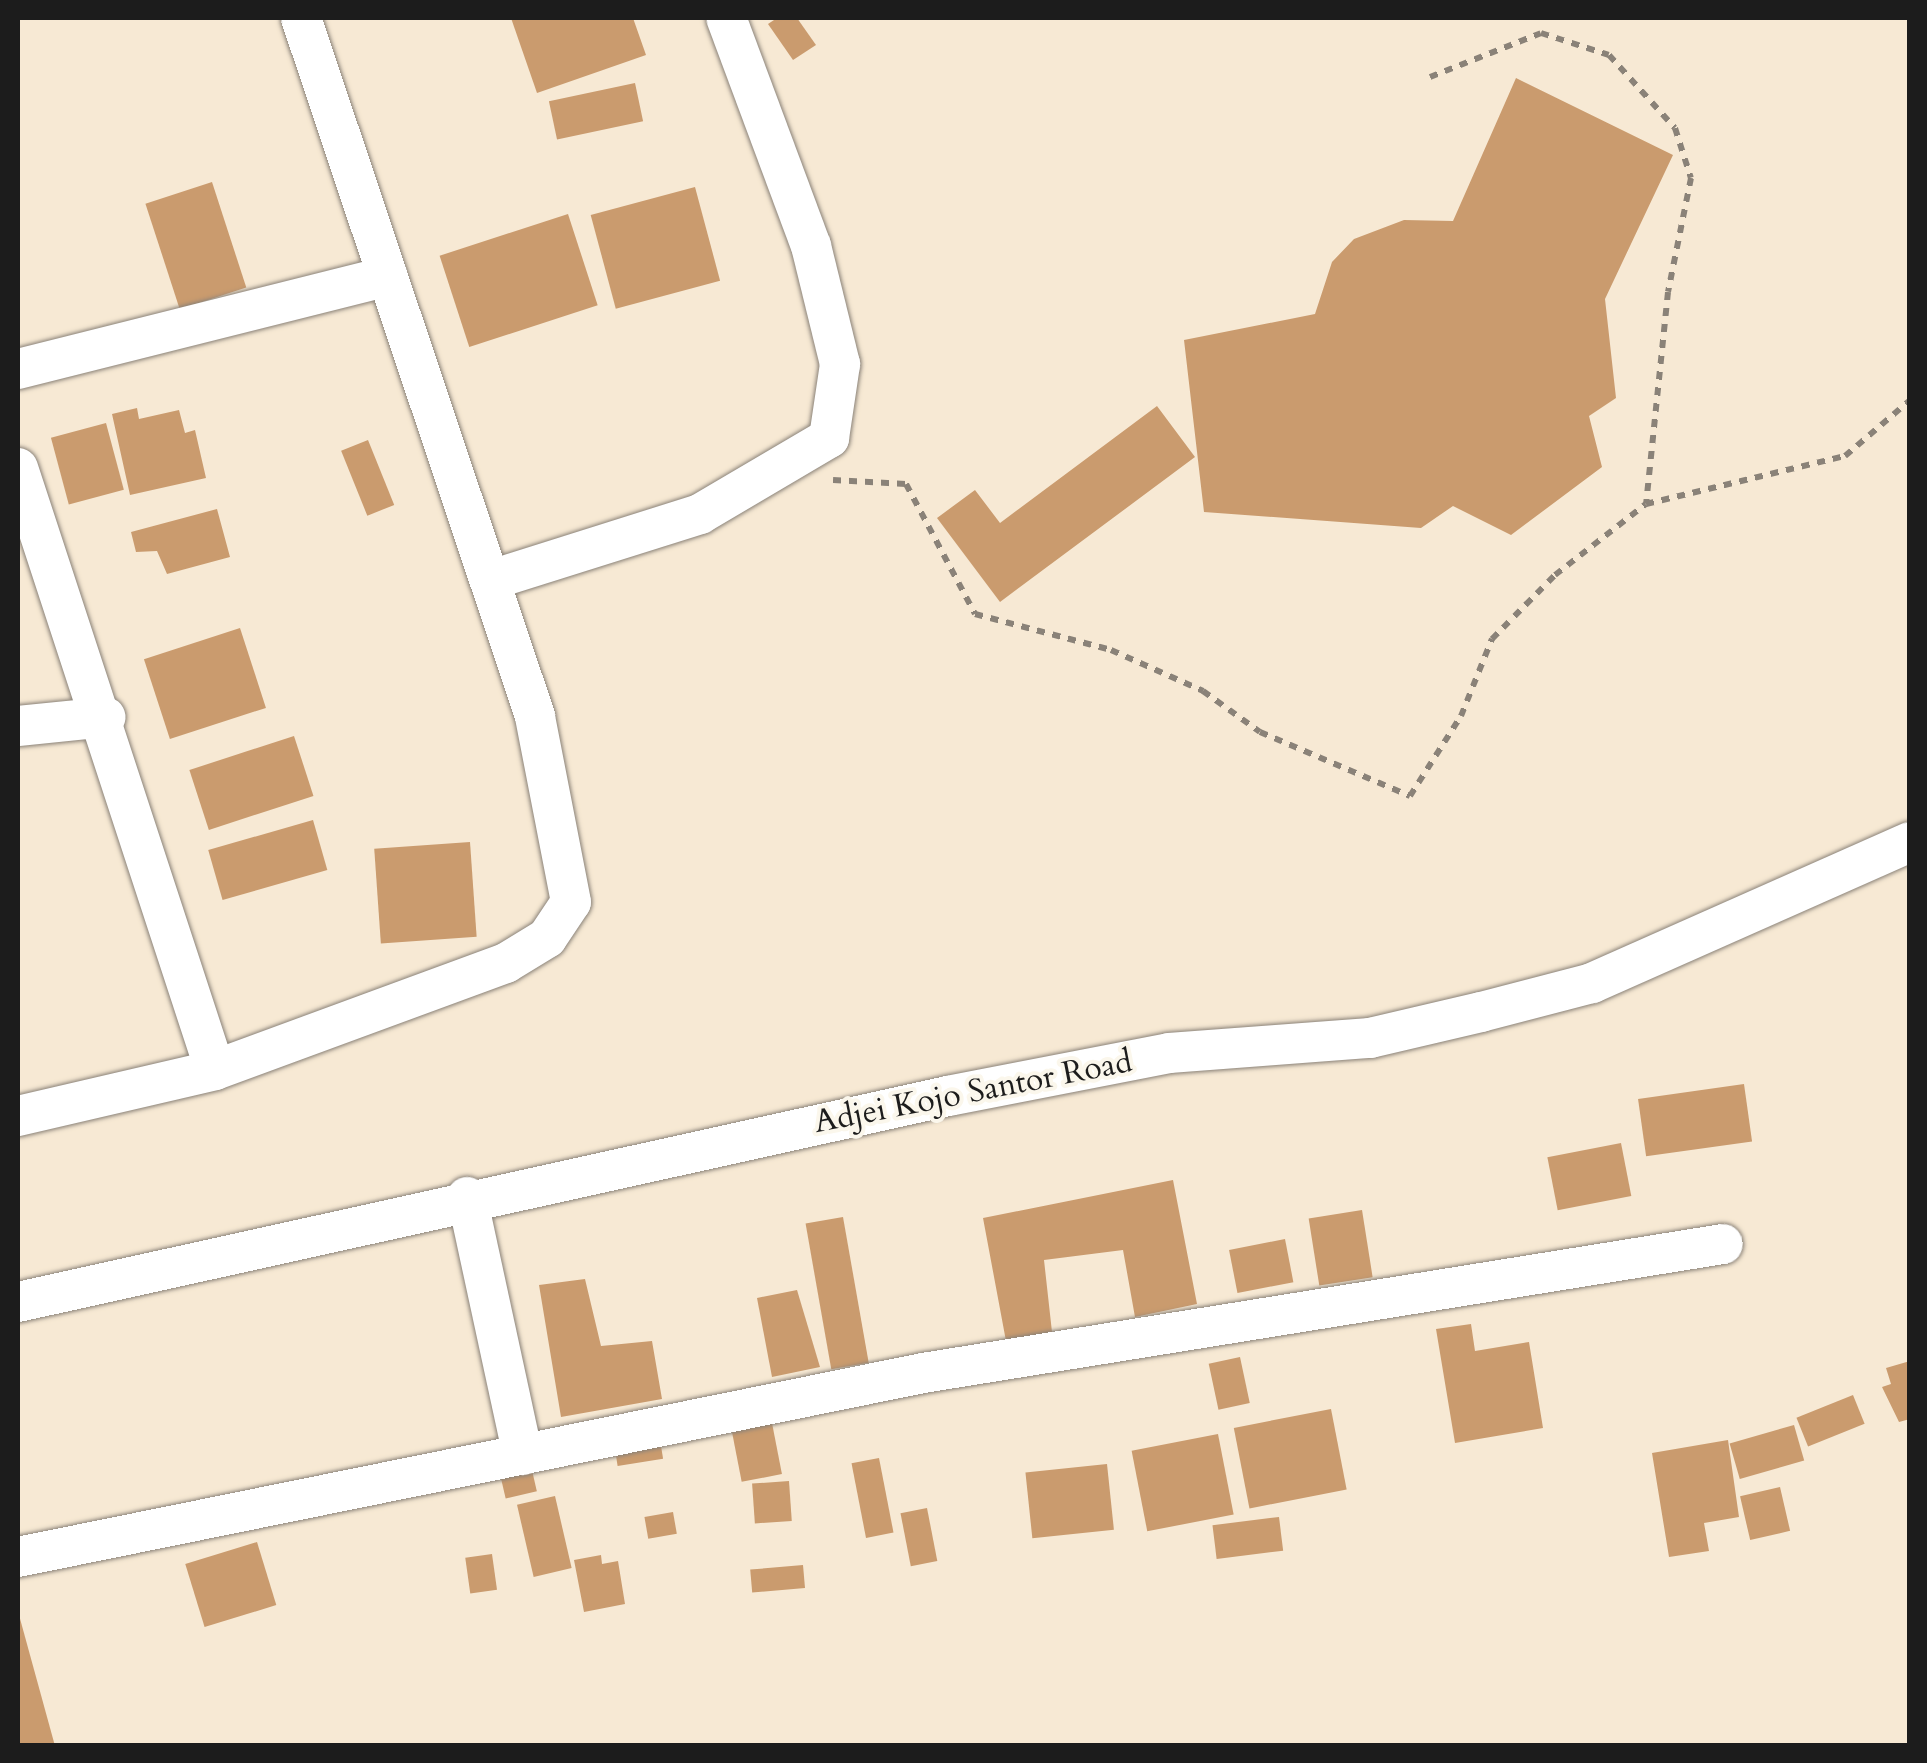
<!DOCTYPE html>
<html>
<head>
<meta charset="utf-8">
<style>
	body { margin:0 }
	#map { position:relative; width:1927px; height:1763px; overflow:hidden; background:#f7e9d4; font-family:Cardo,serif }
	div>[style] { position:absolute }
	.building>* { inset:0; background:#ca9b6e; transform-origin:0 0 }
	.path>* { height:6px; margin-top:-3px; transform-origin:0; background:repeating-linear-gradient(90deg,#8a8278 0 8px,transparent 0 16px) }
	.roads { filter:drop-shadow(0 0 2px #8a8278) drop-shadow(0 0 2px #8a8278) }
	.minor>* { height:40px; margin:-20px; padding:0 20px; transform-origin:20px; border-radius:20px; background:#fff }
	span { translate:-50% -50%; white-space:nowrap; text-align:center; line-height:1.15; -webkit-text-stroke:8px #fbf7ec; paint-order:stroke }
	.street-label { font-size:32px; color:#1c1c1c }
	.frame { position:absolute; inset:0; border:20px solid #1c1c1c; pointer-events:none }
</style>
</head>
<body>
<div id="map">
	<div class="building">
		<div style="clip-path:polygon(511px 18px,633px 18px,646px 55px,537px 93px)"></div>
		<div style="clip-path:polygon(777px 18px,797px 18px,816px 45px,793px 60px,768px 24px)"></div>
		<div style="clip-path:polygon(1516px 78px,1673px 155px,1605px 299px,1616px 398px,1589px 416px,1602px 467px,1511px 535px,1453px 506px,1421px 528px,1204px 512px,1184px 340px,1315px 314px,1332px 262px,1354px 239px,1404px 220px,1453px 221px)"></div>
		<div style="left:635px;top:83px;width:39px;height:88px;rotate:78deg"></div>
		<div style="left:212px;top:182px;width:111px;height:70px;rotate:72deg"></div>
		<div style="left:695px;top:187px;width:97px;height:108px;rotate:75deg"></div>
		<div style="left:568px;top:214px;width:96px;height:135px;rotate:72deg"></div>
		<div style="clip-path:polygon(1157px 406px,1195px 457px,1000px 602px,937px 518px,975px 490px,1000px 523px)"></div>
		<div style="clip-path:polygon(137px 408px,139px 419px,179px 410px,185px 433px,195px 430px,206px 478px,130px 495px,112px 414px)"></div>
		<div style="left:106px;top:423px;width:69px;height:57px;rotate:75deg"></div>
		<div style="left:368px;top:440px;width:70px;height:29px;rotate:68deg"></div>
		<div style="clip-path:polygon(217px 509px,230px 557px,167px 574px,157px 551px,136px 552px,131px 532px)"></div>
		<div style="left:240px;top:628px;width:84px;height:101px;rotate:72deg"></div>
		<div style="left:294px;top:736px;width:63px;height:110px;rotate:72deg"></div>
		<div style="left:313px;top:820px;width:52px;height:109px;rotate:74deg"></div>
		<div style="left:470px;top:842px;width:95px;height:96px;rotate:86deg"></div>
		<div style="left:1744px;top:1084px;width:58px;height:107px;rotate:82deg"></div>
		<div style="left:1621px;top:1143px;width:54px;height:75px;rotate:79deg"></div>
		<div style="clip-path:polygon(1173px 1180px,1197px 1304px,1135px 1317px,1123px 1250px,1044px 1260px,1052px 1332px,1006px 1341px,983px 1218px)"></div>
		<div style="left:1362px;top:1210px;width:68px;height:54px;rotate:81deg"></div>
		<div style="left:843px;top:1217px;width:148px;height:38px;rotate:80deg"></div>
		<div style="left:1285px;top:1239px;width:44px;height:57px;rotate:79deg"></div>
		<div style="clip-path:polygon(585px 1279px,601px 1346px,652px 1341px,662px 1399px,561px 1417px,539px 1285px)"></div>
		<div style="clip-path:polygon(797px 1290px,820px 1367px,772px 1377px,757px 1298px)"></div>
		<div style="clip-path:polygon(1471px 1324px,1475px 1351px,1529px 1342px,1543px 1428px,1455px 1443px,1436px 1329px)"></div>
		<div style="left:1240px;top:1357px;width:47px;height:32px;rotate:78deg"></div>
		<div style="clip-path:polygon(1910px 1361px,1910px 1419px,1899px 1422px,1882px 1387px,1891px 1384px,1886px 1368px)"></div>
		<div style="left:1853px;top:1395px;width:31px;height:61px;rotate:68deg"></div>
		<div style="left:1331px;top:1409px;width:82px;height:99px;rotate:79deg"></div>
		<div style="left:772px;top:1423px;width:52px;height:41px;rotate:79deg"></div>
		<div style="left:1794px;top:1425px;width:37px;height:67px;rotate:74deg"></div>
		<div style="left:659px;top:1433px;width:26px;height:46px;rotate:81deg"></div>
		<div style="left:1218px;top:1434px;width:82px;height:88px;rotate:79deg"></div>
		<div style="clip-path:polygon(1728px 1440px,1739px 1517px,1704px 1523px,1709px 1551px,1669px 1557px,1652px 1453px)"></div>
		<div style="left:879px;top:1458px;width:76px;height:28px;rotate:79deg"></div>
		<div style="left:1107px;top:1464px;width:66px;height:82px;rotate:84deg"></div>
		<div style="left:531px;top:1466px;width:26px;height:32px;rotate:77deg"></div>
		<div style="left:789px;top:1481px;width:40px;height:37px;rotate:86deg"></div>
		<div style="left:1780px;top:1487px;width:45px;height:41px;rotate:77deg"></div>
		<div style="left:555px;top:1496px;width:74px;height:39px;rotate:77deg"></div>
		<div style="left:927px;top:1508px;width:54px;height:27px;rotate:79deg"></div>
		<div style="left:673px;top:1512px;width:22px;height:29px;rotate:80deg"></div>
		<div style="left:1279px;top:1517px;width:34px;height:67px;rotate:83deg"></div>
		<div style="left:257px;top:1542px;width:66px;height:75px;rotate:73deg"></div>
		<div style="left:492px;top:1554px;width:36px;height:27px;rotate:82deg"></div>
		<div style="clip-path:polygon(601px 1555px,602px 1564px,618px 1561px,625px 1604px,584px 1612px,574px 1560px)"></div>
		<div style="left:803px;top:1565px;width:23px;height:53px;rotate:85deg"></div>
		<div style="clip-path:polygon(18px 1615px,19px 1615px,55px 1746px,18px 1746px)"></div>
	</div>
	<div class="path">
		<div style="left:1430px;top:77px;width:119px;rotate:-21.6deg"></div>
		<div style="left:1541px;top:33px;width:71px;rotate:17.9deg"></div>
		<div style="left:1609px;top:55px;width:98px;rotate:47.9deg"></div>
		<div style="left:1675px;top:128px;width:52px;rotate:72.3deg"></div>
		<div style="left:1691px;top:178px;width:116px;rotate:101.4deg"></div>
		<div style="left:1668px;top:292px;width:213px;rotate:95.9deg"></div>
		<div style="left:833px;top:480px;width:73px;rotate:3.1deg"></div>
		<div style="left:906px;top:484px;width:147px;rotate:62deg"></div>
		<div style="left:975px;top:614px;width:141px;rotate:14.8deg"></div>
		<div style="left:1111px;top:650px;width:101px;rotate:24deg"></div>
		<div style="left:1203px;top:691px;width:70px;rotate:35.7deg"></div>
		<div style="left:1260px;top:732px;width:163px;rotate:23.1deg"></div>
		<div style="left:1410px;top:796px;width:95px;rotate:-57.5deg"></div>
		<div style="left:1461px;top:716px;width:83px;rotate:-68.1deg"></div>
		<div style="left:1492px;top:639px;width:90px;rotate:-45.5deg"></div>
		<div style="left:1555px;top:575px;width:115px;rotate:-38deg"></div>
		<div style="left:1646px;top:504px;width:205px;rotate:-13.6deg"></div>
		<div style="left:1845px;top:456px;width:86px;rotate:-40.7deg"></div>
	</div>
	<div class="roads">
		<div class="minor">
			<div style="left:18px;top:369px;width:381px;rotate:-14.1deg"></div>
			<div style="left:18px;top:468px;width:633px;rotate:71.88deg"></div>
			<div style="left:491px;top:580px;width:219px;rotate:-17.5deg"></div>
			<div style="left:700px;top:514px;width:150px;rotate:-30.5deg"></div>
			<div style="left:829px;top:438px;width:75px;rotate:-81.5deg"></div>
			<div style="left:840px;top:364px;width:122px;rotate:-103.8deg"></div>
			<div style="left:811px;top:246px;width:243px;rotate:-110.4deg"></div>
			<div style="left:18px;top:726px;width:88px;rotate:-5.8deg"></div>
			<div style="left:18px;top:1116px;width:202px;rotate:-13.1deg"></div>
			<div style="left:215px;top:1070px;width:310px;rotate:-20.2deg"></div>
			<div style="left:506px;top:963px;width:48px;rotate:-31.4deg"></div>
			<div style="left:547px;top:938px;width:43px;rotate:-56.3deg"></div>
			<div style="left:571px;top:902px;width:189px;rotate:-101deg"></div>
			<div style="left:535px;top:716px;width:736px;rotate:-108.53deg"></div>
			<div style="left:467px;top:1197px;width:264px;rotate:77.8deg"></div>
			<div style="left:18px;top:1302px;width:953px;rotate:-12.49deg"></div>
			<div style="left:948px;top:1096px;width:225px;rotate:-11deg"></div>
			<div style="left:1169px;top:1053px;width:202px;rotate:-4.3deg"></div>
			<div style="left:1370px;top:1038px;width:114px;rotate:-13.2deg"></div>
			<div style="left:1481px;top:1012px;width:115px;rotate:-14.6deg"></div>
			<div style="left:1592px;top:983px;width:348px;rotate:-23.9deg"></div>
			<div style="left:18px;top:1557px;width:924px;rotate:-11.49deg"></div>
			<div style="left:923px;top:1373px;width:810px;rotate:-9.16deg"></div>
		</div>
	</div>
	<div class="street-label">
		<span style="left:973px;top:1092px;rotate:-11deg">Adjei Kojo Santor Road</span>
	</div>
	<div class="frame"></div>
</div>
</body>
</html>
